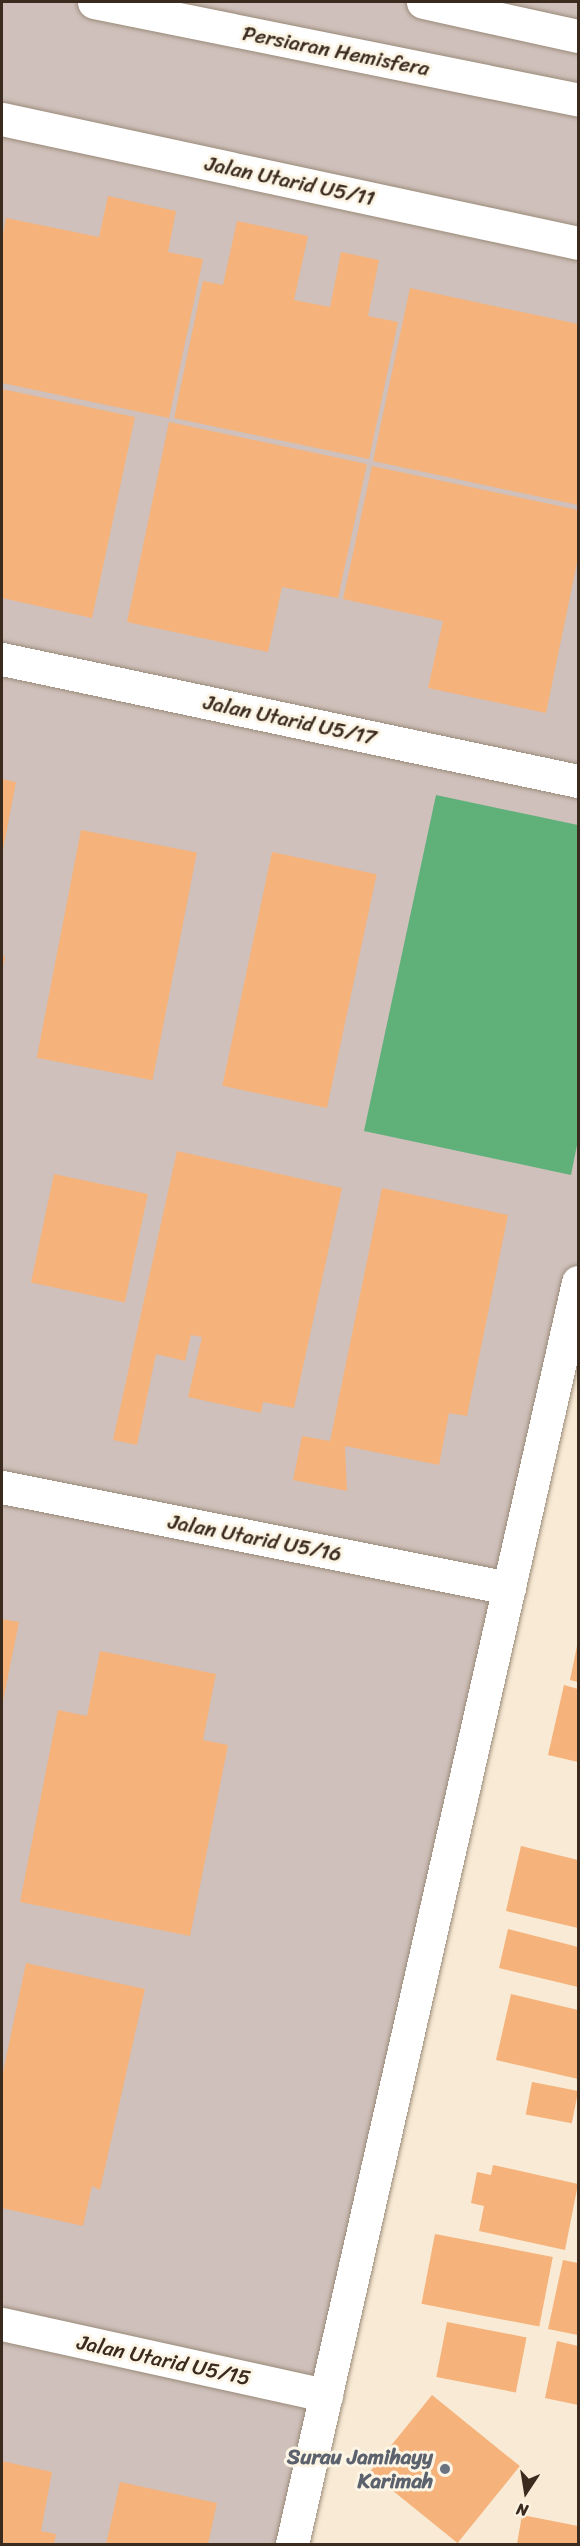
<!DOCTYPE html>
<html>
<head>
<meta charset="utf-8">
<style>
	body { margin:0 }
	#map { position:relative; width:580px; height:2546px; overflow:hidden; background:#f8ead4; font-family:Sriracha,sans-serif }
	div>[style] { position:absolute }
	.industrial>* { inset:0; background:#cfc0bb }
	.forest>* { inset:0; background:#60b07a }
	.building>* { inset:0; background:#f5b27a; transform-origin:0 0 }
	.roads { filter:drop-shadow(0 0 2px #9a8a79) drop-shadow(0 0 2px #9a8a79) }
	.street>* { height:33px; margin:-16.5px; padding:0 16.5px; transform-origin:16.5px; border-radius:16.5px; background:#fff }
	.secondary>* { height:33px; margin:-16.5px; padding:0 16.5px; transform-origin:16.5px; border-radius:16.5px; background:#fff }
	.dots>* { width:16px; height:16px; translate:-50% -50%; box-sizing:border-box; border:3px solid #fcf5e5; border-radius:50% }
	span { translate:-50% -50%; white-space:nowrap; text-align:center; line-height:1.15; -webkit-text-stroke:6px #fcf5e5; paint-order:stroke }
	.street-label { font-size:21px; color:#3b2a1e }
	.worship-label { font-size:21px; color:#5b616d; font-weight:700 }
	.right { translate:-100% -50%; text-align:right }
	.frame { position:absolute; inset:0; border:3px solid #3b2a1e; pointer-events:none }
	.north { position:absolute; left:496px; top:2462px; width:60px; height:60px; -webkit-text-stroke:4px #fcf5e5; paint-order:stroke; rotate:192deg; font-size:16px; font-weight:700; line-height:24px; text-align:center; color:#3b2a1e }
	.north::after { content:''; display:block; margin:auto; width:21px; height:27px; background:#3b2a1e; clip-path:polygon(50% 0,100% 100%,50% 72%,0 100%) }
</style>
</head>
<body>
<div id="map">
	<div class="industrial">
		<div style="clip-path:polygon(2px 2px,578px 2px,578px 1320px,303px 2544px,2px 2544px)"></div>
	</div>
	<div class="forest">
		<div style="clip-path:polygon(436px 795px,578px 825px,578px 1140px,571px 1175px,364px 1131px)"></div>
	</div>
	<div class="building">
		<div style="clip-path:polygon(108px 196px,176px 211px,168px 252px,203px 259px,169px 418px,2px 383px,2px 240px,6px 218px,99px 237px)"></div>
		<div style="clip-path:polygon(237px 221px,308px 236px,294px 300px,330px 307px,341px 252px,379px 260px,368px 316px,398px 322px,369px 459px,174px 418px,203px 281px,223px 285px)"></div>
		<div style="clip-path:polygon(410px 288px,578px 324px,578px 505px,373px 461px)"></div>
		<div style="clip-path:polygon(2px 389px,135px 417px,92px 618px,2px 598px)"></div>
		<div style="clip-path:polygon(169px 422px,367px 464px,338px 598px,282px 587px,268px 652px,127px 622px)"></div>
		<div style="clip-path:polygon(372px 466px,578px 510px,578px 558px,546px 713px,428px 688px,443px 621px,343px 599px)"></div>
		<div style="clip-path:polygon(2px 779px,16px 782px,3px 850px,2px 850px)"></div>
		<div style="left:81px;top:830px;width:118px;height:232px;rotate:11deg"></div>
		<div style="left:272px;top:852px;width:107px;height:239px;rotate:12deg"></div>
		<div style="clip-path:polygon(2px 956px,5px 957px,2px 971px)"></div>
		<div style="clip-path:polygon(177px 1151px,342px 1188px,294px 1408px,263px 1402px,261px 1413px,188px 1397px,202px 1337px,191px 1335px,185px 1361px,156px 1354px,137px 1445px,113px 1440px)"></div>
		<div style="left:54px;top:1174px;width:96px;height:111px;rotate:12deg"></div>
		<div style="clip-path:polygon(382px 1188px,508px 1215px,467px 1416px,449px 1413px,439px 1465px,345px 1446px,347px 1491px,293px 1480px,302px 1436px,330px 1441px)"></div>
		<div style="clip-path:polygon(2px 1619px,19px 1622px,3px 1701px,2px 1701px)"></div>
		<div style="clip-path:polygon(577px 1646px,578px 1646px,578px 1682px,570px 1680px)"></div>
		<div style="clip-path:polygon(100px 1651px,216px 1674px,203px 1740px,228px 1745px,190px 1936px,20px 1902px,58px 1710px,87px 1716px)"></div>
		<div style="clip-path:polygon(564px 1685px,578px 1689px,578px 1762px,548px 1755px)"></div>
		<div style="clip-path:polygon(521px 1846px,578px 1860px,578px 1928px,506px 1911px)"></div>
		<div style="clip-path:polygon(508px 1929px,578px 1947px,578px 1987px,499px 1968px)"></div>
		<div style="clip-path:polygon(26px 1963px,145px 1989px,100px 2190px,92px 2186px,83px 2226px,2px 2208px,2px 2077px)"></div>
		<div style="clip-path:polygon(511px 1994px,578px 2010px,578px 2079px,496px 2060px)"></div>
		<div style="left:532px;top:2082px;width:47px;height:33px;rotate:11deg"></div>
		<div style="clip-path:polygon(493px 2165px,578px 2184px,565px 2250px,479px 2231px,484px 2206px,471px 2203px,477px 2172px,491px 2175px)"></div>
		<div style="left:435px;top:2234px;width:120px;height:71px;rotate:11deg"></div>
		<div style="clip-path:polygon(563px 2260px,578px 2263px,578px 2335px,548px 2329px)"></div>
		<div style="left:447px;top:2322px;width:81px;height:56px;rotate:11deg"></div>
		<div style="clip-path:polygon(557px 2341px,578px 2346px,578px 2405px,545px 2398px)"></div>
		<div style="left:432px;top:2395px;width:113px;height:99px;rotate:39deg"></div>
		<div style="clip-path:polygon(2px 2461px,52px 2472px,41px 2531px,56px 2534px,54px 2544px,2px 2544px)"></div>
		<div style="clip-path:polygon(120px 2482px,217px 2503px,208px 2544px,106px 2544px)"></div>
		<div style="clip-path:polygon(522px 2515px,578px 2526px,578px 2544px,517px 2544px)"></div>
	</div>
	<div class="roads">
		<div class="street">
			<div style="left:2px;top:119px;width:589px;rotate:12.15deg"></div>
			<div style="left:2px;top:659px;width:589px;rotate:11.96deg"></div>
			<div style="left:2px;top:1487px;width:517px;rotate:11.27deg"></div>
			<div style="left:2px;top:2324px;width:332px;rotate:12.4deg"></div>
			<div style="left:292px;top:2544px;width:1294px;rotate:-77.23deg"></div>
		</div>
		<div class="secondary">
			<div style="left:94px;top:2px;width:494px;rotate:11.4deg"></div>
			<div style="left:423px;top:2px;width:159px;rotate:12.4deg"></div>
		</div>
	</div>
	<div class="dots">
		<div style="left:445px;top:2469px;background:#6b7280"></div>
	</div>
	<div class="street-label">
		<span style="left:336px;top:51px;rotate:11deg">Persiaran Hemisfera</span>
		<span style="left:290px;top:181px;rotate:12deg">Jalan Utarid U5/11</span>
		<span style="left:290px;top:720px;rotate:12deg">Jalan Utarid U5/17</span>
		<span style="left:255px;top:1538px;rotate:11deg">Jalan Utarid U5/16</span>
		<span style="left:164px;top:2360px;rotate:12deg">Jalan Utarid U5/15</span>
	</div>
	<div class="worship-label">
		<span class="right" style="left:433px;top:2469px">Surau Jamihayy<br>Karimah</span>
	</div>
	<div class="frame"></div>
	<div class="north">N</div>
</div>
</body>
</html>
